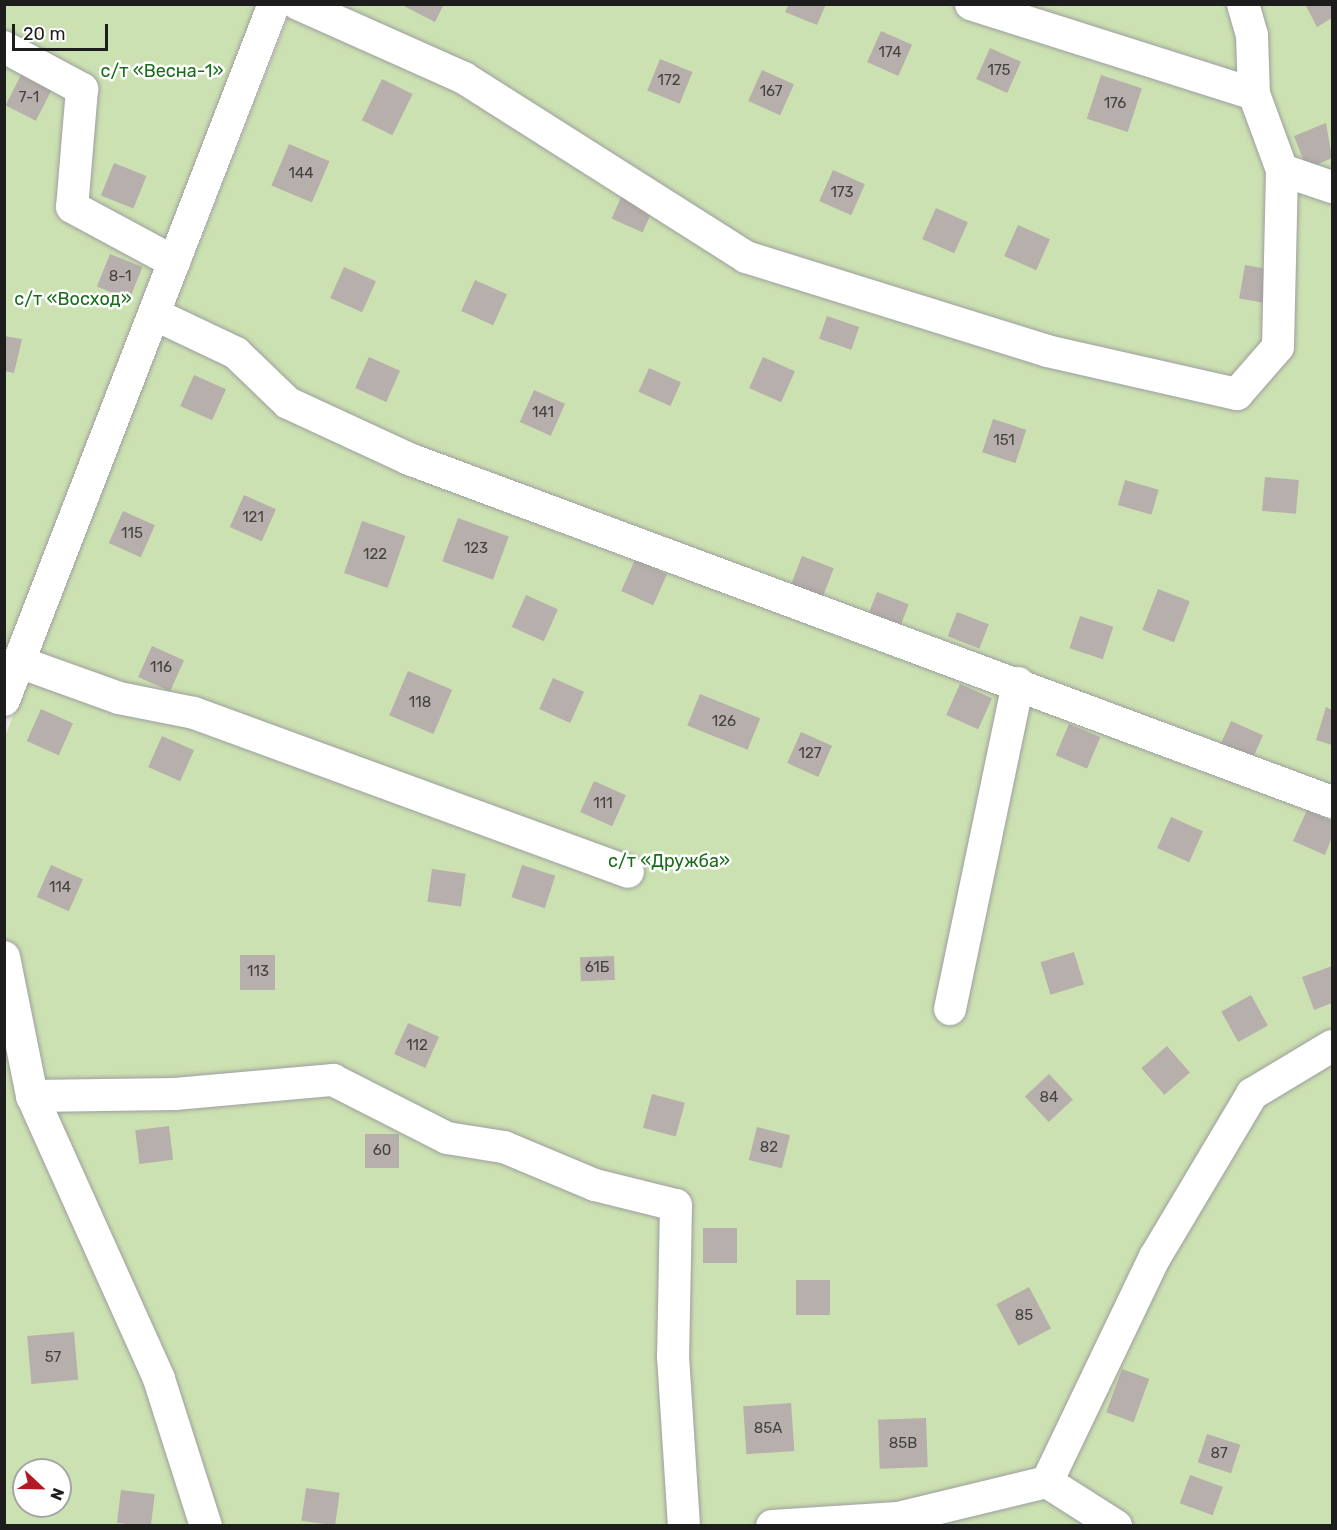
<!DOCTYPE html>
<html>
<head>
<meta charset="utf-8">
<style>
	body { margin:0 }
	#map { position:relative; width:1337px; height:1530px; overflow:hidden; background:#edeae5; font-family:Rubik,sans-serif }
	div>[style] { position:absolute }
	.grass>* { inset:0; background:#cce1b1 }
	.building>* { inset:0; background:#b6afab; transform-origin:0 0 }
	.roads { filter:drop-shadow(0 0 2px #9e9e9e) drop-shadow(0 0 2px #9e9e9e) }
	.minor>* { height:32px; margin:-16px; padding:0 16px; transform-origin:16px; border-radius:16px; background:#fff }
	span { translate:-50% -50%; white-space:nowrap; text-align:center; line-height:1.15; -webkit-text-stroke:5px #fff; paint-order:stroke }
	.number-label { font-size:15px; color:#434240 }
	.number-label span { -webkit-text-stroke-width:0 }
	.park-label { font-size:18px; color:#196e1a }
	.frame { position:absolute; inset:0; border:6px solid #1d1d1d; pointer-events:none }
	.north { position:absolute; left:12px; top:1458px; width:60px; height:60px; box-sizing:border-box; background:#fff; border:2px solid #a5a5a5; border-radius:50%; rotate:112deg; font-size:16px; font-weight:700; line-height:24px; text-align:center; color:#1d1d1d }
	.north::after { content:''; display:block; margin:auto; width:21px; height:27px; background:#b21925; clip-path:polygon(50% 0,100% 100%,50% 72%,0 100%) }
	.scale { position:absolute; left:12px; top:24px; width:96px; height:27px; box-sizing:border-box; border:3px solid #1d1d1d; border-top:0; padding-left:8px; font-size:18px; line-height:21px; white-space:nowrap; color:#1d1d1d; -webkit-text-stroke:4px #fff; paint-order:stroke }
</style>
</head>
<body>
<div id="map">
	<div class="grass">
		<div style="clip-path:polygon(4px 5px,260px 5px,166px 246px,85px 200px,97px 88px,5px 33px)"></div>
		<div style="clip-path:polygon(evenodd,293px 5px,1332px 5px,1332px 1525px,5px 1525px,4px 739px,293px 5px,24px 1470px,60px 1470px,60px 1506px,24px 1506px,24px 1470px)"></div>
		<div style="clip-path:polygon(5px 56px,74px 92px,60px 213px,159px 268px,5px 655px)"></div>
	</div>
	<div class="building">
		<div style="clip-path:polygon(400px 4px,444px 4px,435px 22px)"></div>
		<div style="clip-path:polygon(789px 4px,826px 4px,817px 25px,785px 12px)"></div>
		<div style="clip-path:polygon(1305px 4px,1332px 4px,1332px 18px,1317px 27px)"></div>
		<div style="left:881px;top:31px;width:34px;height:34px;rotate:24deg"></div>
		<div style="left:990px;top:48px;width:34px;height:34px;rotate:24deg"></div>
		<div style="left:660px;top:59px;width:35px;height:34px;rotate:22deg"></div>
		<div style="left:762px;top:70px;width:35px;height:34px;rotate:24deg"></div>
		<div style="left:21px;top:75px;width:34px;height:34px;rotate:27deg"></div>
		<div style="left:1101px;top:75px;width:43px;height:46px;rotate:18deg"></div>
		<div style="left:382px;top:79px;width:34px;height:46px;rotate:26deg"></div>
		<div style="clip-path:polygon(1326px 123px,1332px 158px,1307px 169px,1294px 136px)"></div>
		<div style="left:289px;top:144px;width:44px;height:45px;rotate:23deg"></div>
		<div style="left:114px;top:163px;width:35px;height:35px;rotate:22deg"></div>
		<div style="left:833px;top:170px;width:35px;height:34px;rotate:24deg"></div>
		<div style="left:623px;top:193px;width:34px;height:28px;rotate:24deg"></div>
		<div style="left:936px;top:208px;width:35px;height:34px;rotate:24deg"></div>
		<div style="left:1018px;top:225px;width:35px;height:34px;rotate:24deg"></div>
		<div style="left:110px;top:254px;width:35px;height:35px;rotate:22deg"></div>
		<div style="left:1245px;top:265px;width:28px;height:34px;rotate:10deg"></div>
		<div style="left:344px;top:267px;width:35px;height:34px;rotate:24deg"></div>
		<div style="left:475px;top:280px;width:35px;height:34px;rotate:24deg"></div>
		<div style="left:827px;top:316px;width:34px;height:24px;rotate:19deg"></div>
		<div style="clip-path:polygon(4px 336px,22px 339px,14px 373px,4px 371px)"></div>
		<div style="left:369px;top:357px;width:34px;height:34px;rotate:24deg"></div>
		<div style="left:763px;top:357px;width:35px;height:34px;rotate:24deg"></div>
		<div style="left:649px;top:368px;width:35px;height:26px;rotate:24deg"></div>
		<div style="left:194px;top:375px;width:35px;height:34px;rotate:24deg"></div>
		<div style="left:534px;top:390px;width:34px;height:35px;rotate:24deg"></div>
		<div style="left:993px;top:419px;width:35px;height:35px;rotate:18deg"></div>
		<div style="left:1265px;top:477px;width:34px;height:34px;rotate:5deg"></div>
		<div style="left:1125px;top:480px;width:35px;height:26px;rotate:16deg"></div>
		<div style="left:244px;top:495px;width:35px;height:35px;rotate:24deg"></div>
		<div style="left:123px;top:511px;width:35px;height:35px;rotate:24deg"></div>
		<div style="left:458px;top:518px;width:54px;height:46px;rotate:20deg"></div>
		<div style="left:362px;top:521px;width:46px;height:55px;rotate:19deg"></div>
		<div style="left:802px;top:556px;width:34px;height:34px;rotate:21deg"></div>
		<div style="left:635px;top:560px;width:35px;height:34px;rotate:24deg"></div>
		<div style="left:1158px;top:589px;width:34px;height:44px;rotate:21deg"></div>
		<div style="left:877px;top:592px;width:34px;height:26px;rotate:21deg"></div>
		<div style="left:526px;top:595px;width:35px;height:35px;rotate:24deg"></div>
		<div style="left:957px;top:612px;width:34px;height:26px;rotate:21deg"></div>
		<div style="left:1080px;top:616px;width:35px;height:34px;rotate:18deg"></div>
		<div style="left:152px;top:646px;width:35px;height:34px;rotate:24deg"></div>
		<div style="left:408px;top:671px;width:48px;height:48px;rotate:23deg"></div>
		<div style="left:553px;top:678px;width:34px;height:34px;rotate:24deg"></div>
		<div style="left:960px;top:684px;width:35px;height:34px;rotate:24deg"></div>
		<div style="left:700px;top:694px;width:65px;height:34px;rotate:22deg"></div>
		<div style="clip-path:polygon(1326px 707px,1332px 710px,1332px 745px,1316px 740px)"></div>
		<div style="left:41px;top:709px;width:35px;height:35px;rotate:24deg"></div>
		<div style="left:1231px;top:721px;width:35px;height:25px;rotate:24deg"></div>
		<div style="left:1069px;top:724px;width:34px;height:34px;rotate:23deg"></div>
		<div style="left:801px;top:732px;width:34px;height:34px;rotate:24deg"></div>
		<div style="left:162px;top:736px;width:35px;height:34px;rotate:24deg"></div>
		<div style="left:594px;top:781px;width:35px;height:34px;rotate:24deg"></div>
		<div style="clip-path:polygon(1307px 810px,1332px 821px,1332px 837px,1325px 855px,1293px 841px)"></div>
		<div style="left:1171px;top:817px;width:35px;height:34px;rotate:24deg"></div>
		<div style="left:51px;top:865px;width:35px;height:35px;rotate:24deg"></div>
		<div style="left:522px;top:865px;width:35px;height:34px;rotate:18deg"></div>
		<div style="left:432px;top:869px;width:34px;height:33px;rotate:8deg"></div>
		<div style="left:1074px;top:952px;width:34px;height:35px;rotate:73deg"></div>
		<div style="left:240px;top:955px;width:35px;height:35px"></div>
		<div style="left:614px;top:956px;width:24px;height:34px;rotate:88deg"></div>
		<div style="clip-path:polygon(1332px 966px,1332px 1003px,1314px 1010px,1302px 977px)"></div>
		<div style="left:1251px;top:995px;width:35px;height:34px;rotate:61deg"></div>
		<div style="left:408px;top:1023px;width:34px;height:34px;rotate:24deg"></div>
		<div style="left:1167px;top:1046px;width:35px;height:34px;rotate:49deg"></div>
		<div style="left:1049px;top:1074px;width:35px;height:33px;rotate:47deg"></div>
		<div style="left:652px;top:1094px;width:34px;height:35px;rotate:15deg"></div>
		<div style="left:169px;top:1126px;width:34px;height:34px;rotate:83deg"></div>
		<div style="left:757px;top:1127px;width:34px;height:34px;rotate:14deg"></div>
		<div style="left:365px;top:1134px;width:34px;height:34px"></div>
		<div style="left:703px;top:1228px;width:34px;height:35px"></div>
		<div style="left:796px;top:1280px;width:34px;height:35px"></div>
		<div style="left:1029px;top:1287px;width:47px;height:37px;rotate:62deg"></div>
		<div style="left:74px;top:1332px;width:48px;height:47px;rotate:85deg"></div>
		<div style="left:1122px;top:1369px;width:29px;height:46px;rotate:20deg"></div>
		<div style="left:791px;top:1403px;width:48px;height:48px;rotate:86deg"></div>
		<div style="left:926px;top:1418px;width:49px;height:48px;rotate:88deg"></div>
		<div style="left:1207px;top:1434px;width:35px;height:30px;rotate:18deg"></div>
		<div style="left:1190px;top:1475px;width:35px;height:30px;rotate:20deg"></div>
		<div style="left:306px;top:1488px;width:34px;height:33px;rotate:8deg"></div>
		<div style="left:121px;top:1490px;width:34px;height:33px;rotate:7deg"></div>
	</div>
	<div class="roads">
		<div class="minor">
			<div style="left:298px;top:4px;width:182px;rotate:24deg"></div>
			<div style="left:464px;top:78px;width:334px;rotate:32.4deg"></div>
			<div style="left:746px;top:257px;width:315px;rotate:17.3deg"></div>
			<div style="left:1047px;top:351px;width:195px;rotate:12.8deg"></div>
			<div style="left:1237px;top:394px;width:62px;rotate:-48.9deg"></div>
			<div style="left:1278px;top:347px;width:177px;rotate:-88.7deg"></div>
			<div style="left:1282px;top:170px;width:81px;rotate:-110.2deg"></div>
			<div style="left:1254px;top:94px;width:297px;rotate:-162.4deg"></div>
			<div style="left:1243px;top:4px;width:32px;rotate:74deg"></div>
			<div style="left:1252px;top:35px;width:59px;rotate:88.1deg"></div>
			<div style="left:4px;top:47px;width:89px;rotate:28.3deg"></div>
			<div style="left:82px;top:89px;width:118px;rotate:94.8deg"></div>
			<div style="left:72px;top:207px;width:116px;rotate:28.3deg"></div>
			<div style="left:1282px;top:170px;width:53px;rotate:18.8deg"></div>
			<div style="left:154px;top:314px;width:91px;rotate:25.4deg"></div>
			<div style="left:236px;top:353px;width:72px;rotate:43.9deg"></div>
			<div style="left:288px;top:403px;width:133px;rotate:24.8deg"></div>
			<div style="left:409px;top:459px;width:985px;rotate:20.39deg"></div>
			<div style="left:19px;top:662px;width:106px;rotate:19.8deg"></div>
			<div style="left:119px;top:698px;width:76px;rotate:11.3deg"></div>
			<div style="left:194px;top:713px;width:462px;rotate:20.1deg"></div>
			<div style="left:4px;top:700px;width:747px;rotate:-68.8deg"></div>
			<div style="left:4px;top:957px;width:142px;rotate:78.6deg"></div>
			<div style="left:32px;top:1096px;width:310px;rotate:65.8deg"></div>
			<div style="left:159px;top:1379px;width:154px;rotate:72.3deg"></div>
			<div style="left:950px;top:1009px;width:333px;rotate:-78.2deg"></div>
			<div style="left:32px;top:1096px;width:143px;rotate:-0.8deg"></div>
			<div style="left:175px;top:1094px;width:159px;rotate:-5.1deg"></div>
			<div style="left:333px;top:1080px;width:128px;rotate:27deg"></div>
			<div style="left:447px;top:1138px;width:58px;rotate:9deg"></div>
			<div style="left:504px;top:1147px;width:99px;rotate:22.7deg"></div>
			<div style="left:595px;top:1185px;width:83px;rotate:13.9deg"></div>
			<div style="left:676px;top:1205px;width:151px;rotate:91.1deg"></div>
			<div style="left:673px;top:1356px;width:170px;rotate:86.3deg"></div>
			<div style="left:1047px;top:1482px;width:250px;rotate:-64.4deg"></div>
			<div style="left:1155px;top:1257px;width:190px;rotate:-59.2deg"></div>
			<div style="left:1252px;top:1094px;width:93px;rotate:-31deg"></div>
			<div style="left:772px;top:1526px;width:126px;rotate:-3.6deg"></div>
			<div style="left:898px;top:1518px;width:153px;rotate:-13.6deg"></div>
			<div style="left:1047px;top:1482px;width:82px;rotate:32.5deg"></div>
		</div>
	</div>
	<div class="number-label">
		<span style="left:890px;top:53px">174</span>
		<span style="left:999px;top:71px">175</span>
		<span style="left:669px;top:81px">172</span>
		<span style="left:771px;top:92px">167</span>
		<span style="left:29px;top:98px">7-1</span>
		<span style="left:1115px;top:104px">176</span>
		<span style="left:301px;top:174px">144</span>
		<span style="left:842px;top:193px">173</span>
		<span style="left:120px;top:277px">8-1</span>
		<span style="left:543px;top:413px">141</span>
		<span style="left:1004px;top:441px">151</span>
		<span style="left:253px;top:518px">121</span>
		<span style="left:132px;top:534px">115</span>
		<span style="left:476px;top:549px">123</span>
		<span style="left:375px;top:555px">122</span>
		<span style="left:161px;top:668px">116</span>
		<span style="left:420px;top:703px">118</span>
		<span style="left:724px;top:722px">126</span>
		<span style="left:810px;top:754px">127</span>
		<span style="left:603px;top:804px">111</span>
		<span style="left:60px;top:888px">114</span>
		<span style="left:597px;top:968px">61Б</span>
		<span style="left:258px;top:972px">113</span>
		<span style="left:417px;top:1046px">112</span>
		<span style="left:1049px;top:1098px">84</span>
		<span style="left:769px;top:1148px">82</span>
		<span style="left:382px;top:1151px">60</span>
		<span style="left:1024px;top:1316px">85</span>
		<span style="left:53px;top:1358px">57</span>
		<span style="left:768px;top:1429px">85А</span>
		<span style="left:903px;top:1444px">85В</span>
		<span style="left:1219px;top:1454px">87</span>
	</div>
	<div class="park-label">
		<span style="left:162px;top:71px">с/т «Весна-1»</span>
		<span style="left:73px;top:299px">с/т «Восход»</span>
		<span style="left:669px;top:861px">с/т «Дружба»</span>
	</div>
	<div class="frame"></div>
	<div class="north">N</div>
	<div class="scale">20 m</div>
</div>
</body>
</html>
